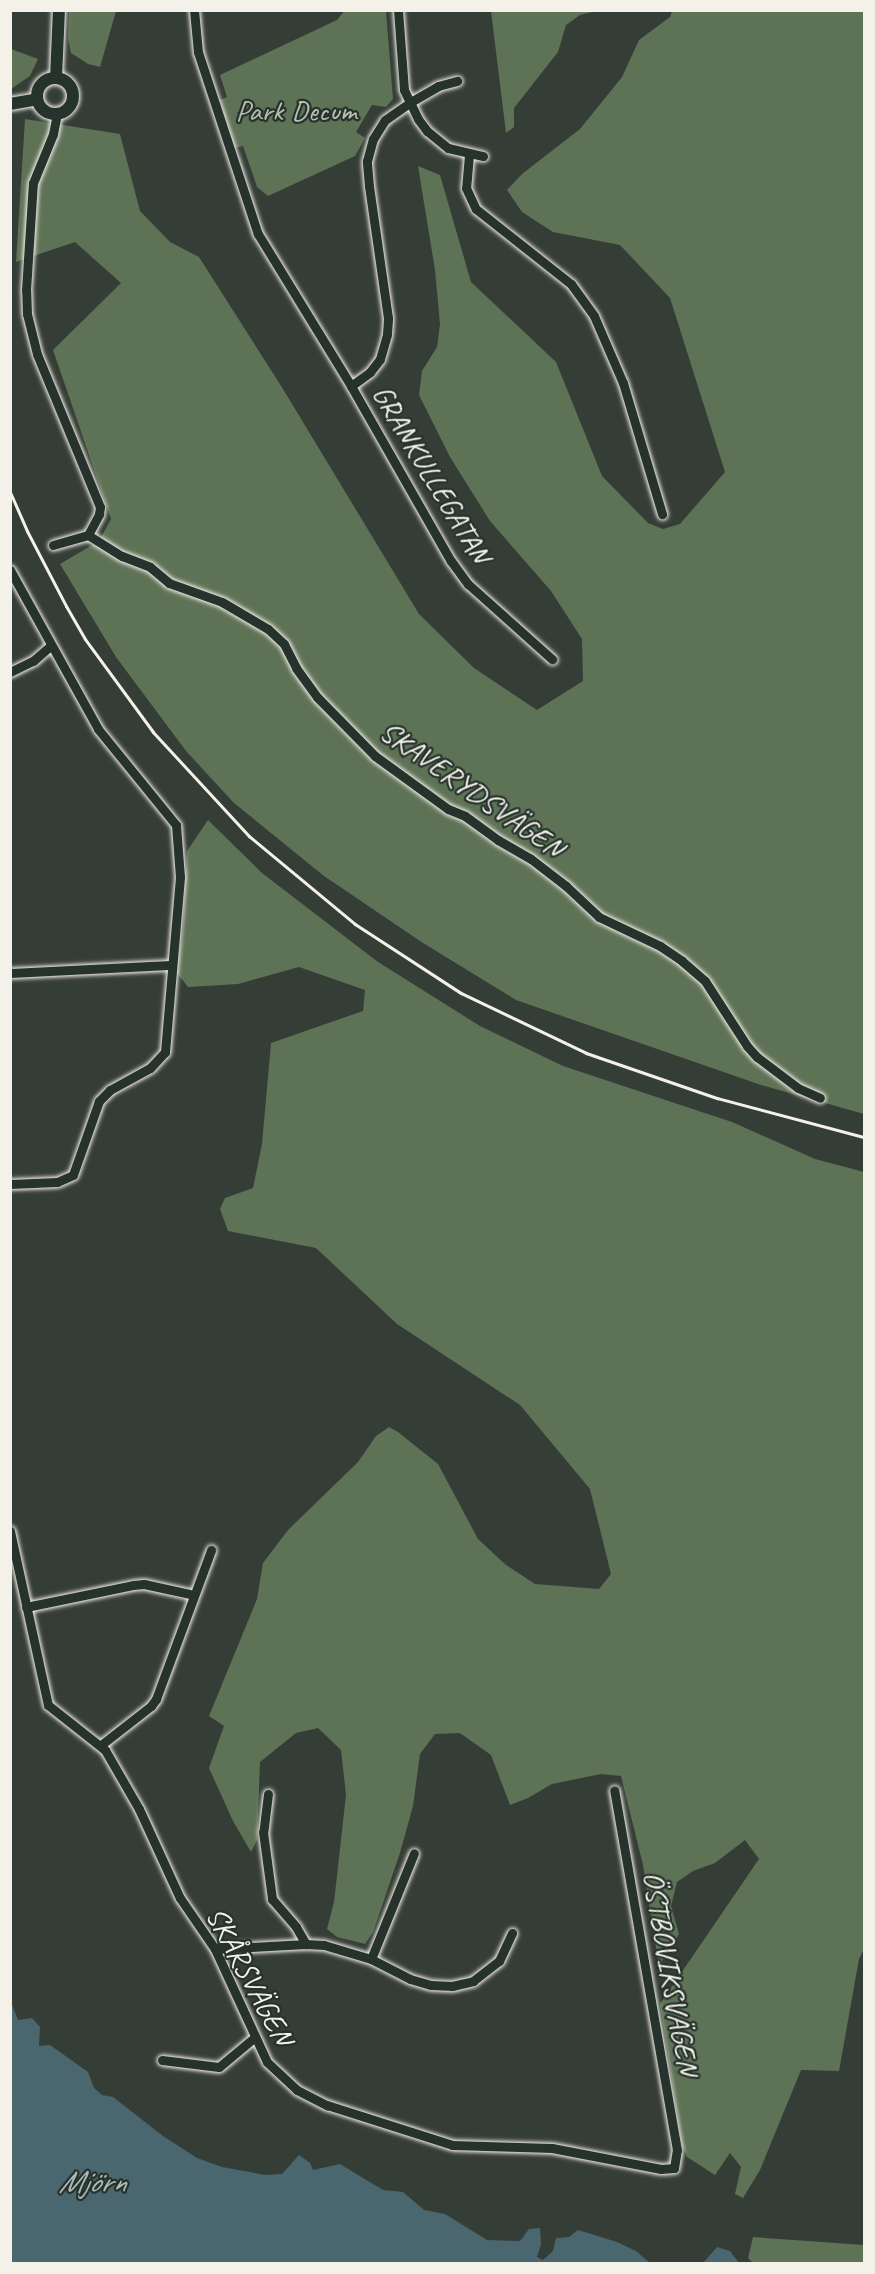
<!DOCTYPE html>
<html>
<head>
<meta charset="utf-8">
<style>
	body { margin:0 }
	#map { position:relative; width:875px; height:2274px; overflow:hidden; background:#353d37; font-family:Caveat,sans-serif }
	div>[style] { position:absolute }
	.green>* { inset:0; background:#5e7256 }
	.water>* { inset:0; background:#4a6770 }
	.roads { filter:drop-shadow(0 0 2px #f4f1e8) drop-shadow(0 0 2px #f4f1e8) }
	.minor>* { height:9px; margin:-4.5px; padding:0 4.5px; transform-origin:4.5px; border-radius:4.5px; background:#26332d }
	.tertiary>* { height:12px; margin:-6px; padding:0 6px; transform-origin:6px; border-radius:6px; background:#26332d }
	.tertiary>.ring { margin:-6px; padding:0; box-sizing:content-box; background:none; border:12px solid #26332d; border-radius:50% }
	.rail>* { height:3px; margin:-1.5px; padding:0 1.5px; transform-origin:1.5px; border-radius:1.5px; background:#f4f1e8 }
	span { translate:-50% -50%; white-space:nowrap; text-align:center; line-height:1.15; -webkit-text-stroke:4.5px #26332d; paint-order:stroke }
	.park-label { font-size:30px; color:#b8beae }
	.street-label { font-size:30px; color:#f4f1e8 }
	.water-label { font-size:32px; color:#b0bab8; font-style:italic }
	.frame { position:absolute; inset:0; border:12px solid #f4f1e8; pointer-events:none }
</style>
</head>
<body>
<div id="map">
	<div class="green">
		<div style="clip-path:polygon(345px 10px,386px 11px,393px 99px,386px 107px,372px 105px,356px 132px,365px 138px,355px 156px,268px 196px,257px 187px,243px 146px,234px 148px,220px 100px,227px 97px,220px 75px,337px 20px)"></div>
		<div style="clip-path:polygon(69px 11px,116px 11px,100px 67px,88px 64px,71px 53px,68px 39px)"></div>
		<div style="clip-path:polygon(491px 11px,596px 11px,580px 15px,566px 25px,558px 52px,514px 108px,514px 127px,506px 133px)"></div>
		<div style="clip-path:polygon(672px 11px,864px 11px,864px 1114px,761px 1085px,516px 1000px,423px 943px,324px 876px,234px 803px,186px 751px,116px 657px,60px 564px,99px 541px,111px 519px,53px 350px,121px 283px,75px 242px,16px 262px,25px 119px,120px 134px,140px 211px,170px 242px,199px 257px,283px 389px,419px 614px,474px 668px,537px 710px,583px 681px,582px 639px,551px 591px,490px 521px,450px 457px,419px 395px,422px 371px,437px 347px,440px 324px,435px 270px,418px 166px,440px 175px,471px 282px,556px 362px,602px 476px,648px 523px,663px 529px,680px 524px,725px 472px,670px 298px,620px 245px,553px 232px,522px 212px,507px 190px,522px 174px,580px 129px,622px 77px,639px 40px,670px 17px)"></div>
		<div style="clip-path:polygon(11px 49px,38px 59px,30px 76px,11px 89px)"></div>
		<div style="clip-path:polygon(208px 820px,262px 873px,378px 962px,480px 1026px,563px 1066px,732px 1122px,815px 1159px,864px 1172px,864px 1949px,859px 1959px,839px 2071px,801px 2070px,760px 2170px,743px 2198px,735px 2194px,741px 2167px,730px 2153px,715px 2175px,687px 2157px,682px 2145px,660px 2004px,759px 1859px,745px 1840px,715px 1863px,693px 1871px,677px 1882px,671px 1906px,679px 1934px,659px 1966px,643px 1865px,621px 1776px,601px 1774px,552px 1784px,528px 1798px,510px 1805px,491px 1755px,460px 1733px,435px 1734px,420px 1754px,413px 1806px,400px 1853px,373px 1932px,365px 1944px,337px 1937px,327px 1929px,334px 1902px,346px 1795px,341px 1750px,318px 1728px,296px 1733px,260px 1762px,257px 1840px,251px 1852px,233px 1821px,209px 1768px,224px 1726px,209px 1716px,257px 1599px,263px 1563px,288px 1530px,358px 1462px,376px 1436px,389px 1427px,398px 1432px,438px 1464px,478px 1539px,506px 1565px,535px 1584px,599px 1589px,611px 1574px,590px 1489px,520px 1405px,397px 1324px,316px 1248px,228px 1231px,220px 1209px,225px 1198px,253px 1188px,262px 1144px,271px 1043px,363px 1011px,365px 990px,299px 967px,238px 984px,188px 987px,177px 973px,183px 928px,187px 851px)"></div>
		<div style="clip-path:polygon(753px 2237px,864px 2245px,864px 2263px,753px 2263px,748px 2258px)"></div>
	</div>
	<div class="water">
		<div style="clip-path:polygon(11px 2002px,18px 2020px,32px 2018px,40px 2027px,39px 2046px,50px 2045px,88px 2072px,94px 2088px,102px 2095px,113px 2097px,163px 2136px,197px 2158px,222px 2167px,265px 2175px,282px 2174px,299px 2155px,310px 2163px,313px 2170px,340px 2164px,383px 2190px,403px 2192px,424px 2210px,445px 2214px,487px 2240px,520px 2241px,529px 2229px,540px 2228px,541px 2244px,537px 2257px,543px 2260px,553px 2251px,556px 2238px,569px 2237px,578px 2230px,617px 2242px,636px 2251px,650px 2263px,11px 2263px)"></div>
		<div style="clip-path:polygon(717px 2247px,730px 2251px,739px 2263px,703px 2263px)"></div>
	</div>
	<div class="roads">
		<div class="minor">
			<div style="left:194px;top:10px;width:42px;rotate:84.6deg"></div>
			<div style="left:198px;top:52px;width:192px;rotate:71.8deg"></div>
			<div style="left:258px;top:234px;width:178px;rotate:58.5deg"></div>
			<div style="left:351px;top:386px;width:202px;rotate:60.3deg"></div>
			<div style="left:451px;top:561px;width:29px;rotate:54deg"></div>
			<div style="left:468px;top:584px;width:113px;rotate:41.8deg"></div>
			<div style="left:398px;top:10px;width:80px;rotate:85.7deg"></div>
			<div style="left:404px;top:90px;width:32px;rotate:64deg"></div>
			<div style="left:418px;top:119px;width:15px;rotate:53deg"></div>
			<div style="left:427px;top:131px;width:27px;rotate:39deg"></div>
			<div style="left:448px;top:148px;width:36px;rotate:13deg"></div>
			<div style="left:469px;top:155px;width:33px;rotate:95deg"></div>
			<div style="left:466px;top:188px;width:23px;rotate:65deg"></div>
			<div style="left:476px;top:209px;width:121px;rotate:38.3deg"></div>
			<div style="left:571px;top:284px;width:39px;rotate:54deg"></div>
			<div style="left:594px;top:316px;width:73px;rotate:66.6deg"></div>
			<div style="left:623px;top:383px;width:137px;rotate:73.4deg"></div>
			<div style="left:351px;top:386px;width:24px;rotate:-36deg"></div>
			<div style="left:370px;top:372px;width:16px;rotate:-52deg"></div>
			<div style="left:380px;top:359px;width:26px;rotate:-74deg"></div>
			<div style="left:387px;top:334px;width:16px;rotate:-86deg"></div>
			<div style="left:388px;top:318px;width:133px;rotate:-98.2deg"></div>
			<div style="left:369px;top:186px;width:25px;rotate:-95deg"></div>
			<div style="left:367px;top:161px;width:23px;rotate:-75deg"></div>
			<div style="left:373px;top:139px;width:22px;rotate:-58deg"></div>
			<div style="left:385px;top:120px;width:29px;rotate:-35deg"></div>
			<div style="left:409px;top:103px;width:34px;rotate:-30deg"></div>
			<div style="left:438px;top:86px;width:20px;rotate:-15deg"></div>
			<div style="left:88px;top:535px;width:40px;rotate:32deg"></div>
			<div style="left:122px;top:556px;width:30px;rotate:21deg"></div>
			<div style="left:150px;top:567px;width:25px;rotate:40deg"></div>
			<div style="left:169px;top:583px;width:56px;rotate:19.7deg"></div>
			<div style="left:222px;top:602px;width:53px;rotate:30.4deg"></div>
			<div style="left:268px;top:629px;width:22px;rotate:43deg"></div>
			<div style="left:284px;top:644px;width:27px;rotate:63deg"></div>
			<div style="left:296px;top:668px;width:36px;rotate:54deg"></div>
			<div style="left:317px;top:697px;width:83px;rotate:45.5deg"></div>
			<div style="left:375px;top:756px;width:90px;rotate:36deg"></div>
			<div style="left:448px;top:809px;width:18px;rotate:22deg"></div>
			<div style="left:465px;top:816px;width:41px;rotate:36deg"></div>
			<div style="left:498px;top:840px;width:38px;rotate:30deg"></div>
			<div style="left:531px;top:859px;width:44px;rotate:37.6deg"></div>
			<div style="left:566px;top:886px;width:45px;rotate:43.2deg"></div>
			<div style="left:599px;top:917px;width:68px;rotate:25.4deg"></div>
			<div style="left:660px;top:946px;width:27px;rotate:34deg"></div>
			<div style="left:682px;top:961px;width:30px;rotate:41deg"></div>
			<div style="left:705px;top:981px;width:77px;rotate:57.1deg"></div>
			<div style="left:747px;top:1046px;width:15px;rotate:48deg"></div>
			<div style="left:757px;top:1057px;width:51px;rotate:37.1deg"></div>
			<div style="left:798px;top:1088px;width:24px;rotate:24deg"></div>
			<div style="left:53px;top:545px;width:36px;rotate:-16deg"></div>
			<div style="left:88px;top:535px;width:24px;rotate:-62deg"></div>
			<div style="left:99px;top:514px;width:7px;rotate:-82deg"></div>
			<div style="left:100px;top:507px;width:165px;rotate:-112.4deg"></div>
			<div style="left:37px;top:354px;width:41px;rotate:-104deg"></div>
			<div style="left:27px;top:314px;width:24px;rotate:-92deg"></div>
			<div style="left:26px;top:290px;width:107px;rotate:-86.3deg"></div>
			<div style="left:33px;top:183px;width:53px;rotate:-67.8deg"></div>
			<div style="left:53px;top:134px;width:21px;rotate:-79deg"></div>
			<div style="left:10px;top:570px;width:182px;rotate:61deg"></div>
			<div style="left:98px;top:729px;width:124px;rotate:50.9deg"></div>
			<div style="left:176px;top:825px;width:52px;rotate:85.6deg"></div>
			<div style="left:180px;top:877px;width:176px;rotate:94.9deg"></div>
			<div style="left:165px;top:1052px;width:22px;rotate:133deg"></div>
			<div style="left:150px;top:1068px;width:46px;rotate:151.2deg"></div>
			<div style="left:110px;top:1090px;width:16px;rotate:135deg"></div>
			<div style="left:99px;top:1101px;width:78px;rotate:109.4deg"></div>
			<div style="left:73px;top:1175px;width:17px;rotate:156deg"></div>
			<div style="left:57px;top:1182px;width:47px;rotate:177.6deg"></div>
			<div style="left:10px;top:672px;width:25px;rotate:-26deg"></div>
			<div style="left:33px;top:661px;width:23px;rotate:-41deg"></div>
			<div style="left:10px;top:973px;width:160px;rotate:-2.9deg"></div>
			<div style="left:10px;top:1531px;width:178px;rotate:77.7deg"></div>
			<div style="left:48px;top:1705px;width:73px;rotate:38.3deg"></div>
			<div style="left:105px;top:1750px;width:68px;rotate:60deg"></div>
			<div style="left:139px;top:1809px;width:98px;rotate:65.3deg"></div>
			<div style="left:180px;top:1898px;width:62px;rotate:55.5deg"></div>
			<div style="left:215px;top:1949px;width:124px;rotate:65.3deg"></div>
			<div style="left:267px;top:2062px;width:41px;rotate:43deg"></div>
			<div style="left:297px;top:2090px;width:34px;rotate:27deg"></div>
			<div style="left:327px;top:2105px;width:131px;rotate:17.7deg"></div>
			<div style="left:452px;top:2145px;width:100px;rotate:1.7deg"></div>
			<div style="left:552px;top:2148px;width:111px;rotate:10.9deg"></div>
			<div style="left:661px;top:2169px;width:13px;rotate:-4deg"></div>
			<div style="left:674px;top:2168px;width:18px;rotate:-81deg"></div>
			<div style="left:677px;top:2150px;width:365px;rotate:-99.9deg"></div>
			<div style="left:26px;top:1607px;width:109px;rotate:-11.6deg"></div>
			<div style="left:133px;top:1585px;width:11px;rotate:-5deg"></div>
			<div style="left:144px;top:1584px;width:51px;rotate:12.4deg"></div>
			<div style="left:101px;top:1745px;width:63px;rotate:-38deg"></div>
			<div style="left:151px;top:1706px;width:9px;rotate:-54deg"></div>
			<div style="left:156px;top:1699px;width:159px;rotate:-69.7deg"></div>
			<div style="left:268px;top:1794px;width:38px;rotate:97deg"></div>
			<div style="left:263px;top:1832px;width:68px;rotate:82.3deg"></div>
			<div style="left:272px;top:1899px;width:37px;rotate:49deg"></div>
			<div style="left:296px;top:1927px;width:20px;rotate:60deg"></div>
			<div style="left:215px;top:1949px;width:91px;rotate:-3.1deg"></div>
			<div style="left:306px;top:1944px;width:18px;rotate:3deg"></div>
			<div style="left:324px;top:1945px;width:49px;rotate:16.6deg"></div>
			<div style="left:371px;top:1959px;width:44px;rotate:27.1deg"></div>
			<div style="left:410px;top:1979px;width:22px;rotate:16deg"></div>
			<div style="left:431px;top:1985px;width:21px;rotate:3deg"></div>
			<div style="left:452px;top:1986px;width:22px;rotate:-13deg"></div>
			<div style="left:473px;top:1981px;width:33px;rotate:-38deg"></div>
			<div style="left:499px;top:1961px;width:31px;rotate:-65deg"></div>
			<div style="left:371px;top:1959px;width:114px;rotate:-67.9deg"></div>
			<div style="left:162px;top:2060px;width:57px;rotate:7deg"></div>
			<div style="left:219px;top:2067px;width:47px;rotate:-39.8deg"></div>
		</div>
		<div class="tertiary">
			<div style="left:56px;top:78px;width:68px;rotate:-87.5deg"></div>
			<div class="ring" style="left:37px;top:78px;width:24px;height:24px"></div>
			<div style="left:10px;top:104px;width:27px;rotate:-10deg"></div>
		</div>
	</div>
	<div class="rail">
		<div style="left:10px;top:492px;width:43px;rotate:66.4deg"></div>
		<div style="left:27px;top:531px;width:85px;rotate:62.5deg"></div>
		<div style="left:66px;top:606px;width:38px;rotate:60deg"></div>
		<div style="left:85px;top:639px;width:115px;rotate:53.8deg"></div>
		<div style="left:153px;top:732px;width:142px;rotate:47.3deg"></div>
		<div style="left:249px;top:836px;width:138px;rotate:39.7deg"></div>
		<div style="left:355px;top:924px;width:126px;rotate:33.1deg"></div>
		<div style="left:461px;top:993px;width:139px;rotate:25.6deg"></div>
		<div style="left:586px;top:1053px;width:139px;rotate:19deg"></div>
		<div style="left:717px;top:1098px;width:152px;rotate:14.9deg"></div>
	</div>
	<div class="park-label">
		<span style="left:296px;top:110px">Park Decum</span>
	</div>
	<div class="street-label">
		<span style="left:432px;top:474px;rotate:59deg">GRANKULLEGATAN</span>
		<span style="left:472px;top:789px;rotate:35deg">SKAVERYDSVÄGEN</span>
		<span style="left:671px;top:1973px;rotate:80deg">ÖSTBOVIKSVÄGEN</span>
		<span style="left:250px;top:1976px;rotate:62deg">SKÅRSVÄGEN</span>
	</div>
	<div class="water-label">
		<span style="left:92px;top:2182px">Mjörn</span>
	</div>
	<div class="frame"></div>
</div>
</body>
</html>
